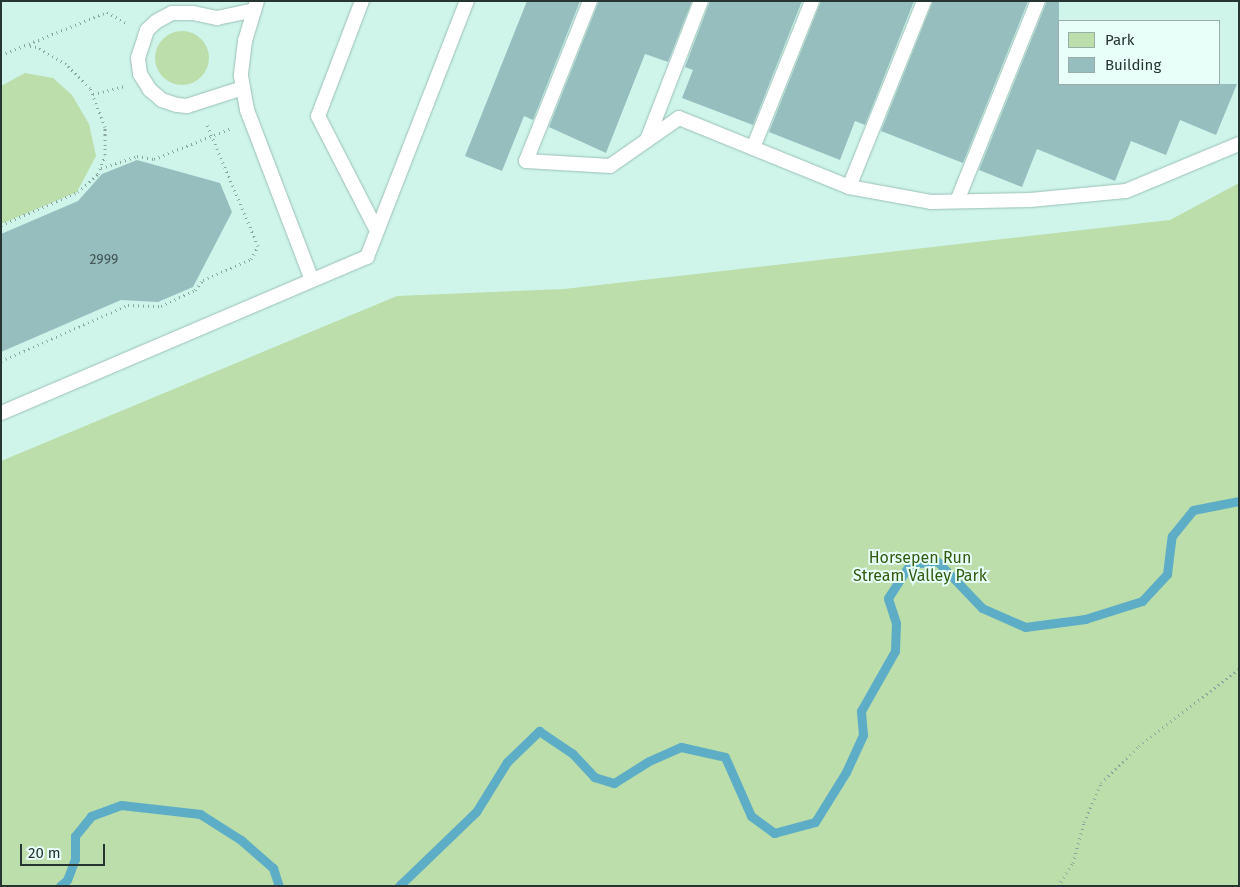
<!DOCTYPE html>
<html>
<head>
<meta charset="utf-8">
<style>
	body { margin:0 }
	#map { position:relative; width:1240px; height:887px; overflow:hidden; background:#cff5eb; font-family:"Fira Sans",sans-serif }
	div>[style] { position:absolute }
	.green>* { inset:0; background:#bbdeab }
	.round { border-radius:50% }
	.stream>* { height:9px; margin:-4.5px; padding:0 4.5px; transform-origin:4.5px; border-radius:4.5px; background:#5eadc7 }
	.building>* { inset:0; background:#97bebf }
	.path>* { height:3px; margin-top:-1.5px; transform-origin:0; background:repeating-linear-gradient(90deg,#88a59e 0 1px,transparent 0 5px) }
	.roads { filter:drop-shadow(0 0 1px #9bbfb6) drop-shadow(0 0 1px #9bbfb6) }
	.service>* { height:14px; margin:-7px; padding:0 7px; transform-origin:7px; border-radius:7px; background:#fff }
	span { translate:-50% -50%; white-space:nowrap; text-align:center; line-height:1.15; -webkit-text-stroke:4px #e8fef8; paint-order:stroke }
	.number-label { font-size:14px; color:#425755 }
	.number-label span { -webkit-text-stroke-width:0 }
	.park-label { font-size:16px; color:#2f5c0e }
	.frame { position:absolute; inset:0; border:2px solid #263532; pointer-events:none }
	.legend { position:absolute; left:1058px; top:20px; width:162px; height:65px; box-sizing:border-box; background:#e8fef8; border:1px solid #9aaea9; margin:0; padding:6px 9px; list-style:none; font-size:15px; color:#263532 }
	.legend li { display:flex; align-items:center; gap:10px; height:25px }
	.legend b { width:25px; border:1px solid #9aaea9 }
	.scale { position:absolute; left:20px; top:844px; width:85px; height:22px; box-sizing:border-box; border:2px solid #263532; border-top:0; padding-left:6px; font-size:15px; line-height:18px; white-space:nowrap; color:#263532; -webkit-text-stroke:4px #e8fef8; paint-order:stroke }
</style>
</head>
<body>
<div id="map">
	<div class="green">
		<div class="round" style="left:155px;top:31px;width:54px;height:54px"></div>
		<div style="clip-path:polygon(25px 73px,53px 78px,72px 95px,89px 124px,96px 156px,77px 192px,1px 224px,1px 86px)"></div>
		<div style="clip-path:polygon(1239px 183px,1239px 883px,1236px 886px,1px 886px,1px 461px,397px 296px,564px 289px,1170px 220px)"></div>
	</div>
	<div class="stream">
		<div style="left:60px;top:886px;width:9px;rotate:-41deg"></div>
		<div style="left:67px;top:880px;width:22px;rotate:-69deg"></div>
		<div style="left:75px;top:859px;width:23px;rotate:-90deg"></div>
		<div style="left:75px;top:836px;width:26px;rotate:-51deg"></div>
		<div style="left:91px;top:816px;width:32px;rotate:-20deg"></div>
		<div style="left:121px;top:805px;width:80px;rotate:6.5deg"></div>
		<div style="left:200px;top:814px;width:49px;rotate:32.4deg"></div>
		<div style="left:241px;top:840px;width:43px;rotate:41.2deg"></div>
		<div style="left:273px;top:868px;width:19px;rotate:72deg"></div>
		<div style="left:399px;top:886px;width:107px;rotate:-43.9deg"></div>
		<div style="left:476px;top:812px;width:59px;rotate:-58.2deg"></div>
		<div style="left:507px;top:762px;width:45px;rotate:-44.1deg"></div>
		<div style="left:539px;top:731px;width:40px;rotate:34deg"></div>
		<div style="left:572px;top:753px;width:33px;rotate:47deg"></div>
		<div style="left:594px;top:777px;width:21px;rotate:17deg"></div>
		<div style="left:614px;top:783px;width:41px;rotate:-32.2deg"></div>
		<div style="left:649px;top:761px;width:35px;rotate:-24deg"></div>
		<div style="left:681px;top:747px;width:45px;rotate:12.8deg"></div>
		<div style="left:725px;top:757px;width:64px;rotate:66.2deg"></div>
		<div style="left:751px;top:816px;width:29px;rotate:36deg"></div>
		<div style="left:774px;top:833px;width:42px;rotate:-15deg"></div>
		<div style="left:815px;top:822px;width:59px;rotate:-58.2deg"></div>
		<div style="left:846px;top:772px;width:41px;rotate:-65.3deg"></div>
		<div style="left:863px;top:735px;width:24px;rotate:-95deg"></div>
		<div style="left:861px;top:711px;width:69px;rotate:-60.5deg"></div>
		<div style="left:895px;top:651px;width:28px;rotate:-88deg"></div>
		<div style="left:896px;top:623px;width:26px;rotate:-108deg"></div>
		<div style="left:888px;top:598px;width:40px;rotate:-57.1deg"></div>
		<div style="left:910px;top:564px;width:27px;rotate:-6deg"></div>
		<div style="left:937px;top:561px;width:65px;rotate:46.2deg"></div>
		<div style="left:982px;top:608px;width:47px;rotate:23.8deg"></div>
		<div style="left:1025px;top:627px;width:61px;rotate:-7.6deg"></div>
		<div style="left:1085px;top:619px;width:60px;rotate:-17.5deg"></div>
		<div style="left:1142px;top:601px;width:37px;rotate:-47deg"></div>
		<div style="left:1167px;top:574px;width:38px;rotate:-83deg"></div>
		<div style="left:1172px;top:536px;width:33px;rotate:-51deg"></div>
		<div style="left:1193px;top:510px;width:47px;rotate:-11.1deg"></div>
	</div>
	<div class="building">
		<div style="clip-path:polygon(527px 1px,580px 1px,533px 120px,524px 116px,502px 171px,465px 156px)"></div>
		<div style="clip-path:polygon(599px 1px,692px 1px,668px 62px,645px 54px,606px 153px,549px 127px)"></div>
		<div style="clip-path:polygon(710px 1px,802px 1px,753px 125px,682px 98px,693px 70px,685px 67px)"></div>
		<div style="clip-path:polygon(821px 1px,914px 1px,865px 125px,855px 121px,840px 160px,769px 132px)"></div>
		<div style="clip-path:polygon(933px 1px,1028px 1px,963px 163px,881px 131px)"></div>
		<div style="clip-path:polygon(1047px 1px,1059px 1px,1059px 84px,1237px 84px,1216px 135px,1180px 120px,1166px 155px,1131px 141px,1115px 181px,1037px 149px,1022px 187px,979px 170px)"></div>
		<div style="clip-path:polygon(137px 160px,220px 183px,232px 212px,193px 287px,158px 302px,121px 300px,1px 352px,1px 234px,78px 201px,102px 174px)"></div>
	</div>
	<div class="path">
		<div style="left:1px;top:55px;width:114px;rotate:-22.1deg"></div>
		<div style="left:107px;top:12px;width:22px;rotate:30deg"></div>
		<div style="left:93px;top:94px;width:32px;rotate:-14deg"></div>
		<div style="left:101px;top:168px;width:38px;rotate:-18deg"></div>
		<div style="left:137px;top:156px;width:17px;rotate:10deg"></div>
		<div style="left:154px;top:159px;width:84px;rotate:-21.7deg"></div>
		<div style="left:1px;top:225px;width:84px;rotate:-23.2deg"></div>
		<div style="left:78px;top:192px;width:27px;rotate:-42deg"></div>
		<div style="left:98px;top:174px;width:20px;rotate:-70deg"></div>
		<div style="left:105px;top:155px;width:28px;rotate:-90deg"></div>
		<div style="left:105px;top:127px;width:42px;rotate:-111deg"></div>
		<div style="left:90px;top:88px;width:34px;rotate:-135deg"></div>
		<div style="left:66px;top:64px;width:34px;rotate:-150deg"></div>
		<div style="left:36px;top:47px;width:10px;rotate:-169deg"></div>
		<div style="left:1px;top:361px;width:139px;rotate:-23.8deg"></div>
		<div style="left:128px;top:305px;width:33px;rotate:2deg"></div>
		<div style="left:161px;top:306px;width:38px;rotate:-25deg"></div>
		<div style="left:195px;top:290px;width:13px;rotate:-51deg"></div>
		<div style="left:203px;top:280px;width:52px;rotate:-23.6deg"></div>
		<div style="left:251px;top:259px;width:15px;rotate:-62deg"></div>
		<div style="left:258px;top:246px;width:134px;rotate:-112.8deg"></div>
		<div style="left:1058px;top:886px;width:27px;rotate:-57deg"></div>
		<div style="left:1073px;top:863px;width:42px;rotate:-75deg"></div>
		<div style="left:1084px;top:822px;width:43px;rotate:-66.4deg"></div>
		<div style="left:1101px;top:783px;width:53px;rotate:-44.2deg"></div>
		<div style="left:1139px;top:746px;width:126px;rotate:-37.6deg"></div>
	</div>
	<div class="roads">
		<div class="service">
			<div style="left:257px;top:1px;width:42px;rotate:106.7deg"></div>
			<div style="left:245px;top:41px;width:35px;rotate:97deg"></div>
			<div style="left:241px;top:76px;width:35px;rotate:80deg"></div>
			<div style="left:247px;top:110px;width:182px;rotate:69.1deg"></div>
			<div style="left:362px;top:1px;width:123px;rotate:110.9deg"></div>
			<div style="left:318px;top:116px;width:129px;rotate:62.8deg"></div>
			<div style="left:590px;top:1px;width:172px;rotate:111.8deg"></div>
			<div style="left:526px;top:161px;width:84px;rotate:3.4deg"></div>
			<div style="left:610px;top:166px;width:84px;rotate:-34.8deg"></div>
			<div style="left:679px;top:118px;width:183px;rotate:22.1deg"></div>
			<div style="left:849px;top:187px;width:83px;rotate:10.4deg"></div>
			<div style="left:931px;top:202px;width:99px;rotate:-1.2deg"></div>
			<div style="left:1030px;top:200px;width:96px;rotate:-5.4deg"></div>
			<div style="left:1126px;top:191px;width:122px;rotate:-22.6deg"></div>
			<div style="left:243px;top:88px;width:59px;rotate:162.2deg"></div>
			<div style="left:187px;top:106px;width:10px;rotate:-174deg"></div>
			<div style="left:177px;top:105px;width:16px;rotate:-162deg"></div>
			<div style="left:162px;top:100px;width:16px;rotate:-140deg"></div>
			<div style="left:150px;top:90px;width:19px;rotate:-122deg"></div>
			<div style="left:140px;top:74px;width:16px;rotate:-97deg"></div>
			<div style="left:138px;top:58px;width:29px;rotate:-72deg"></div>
			<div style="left:147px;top:30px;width:13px;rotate:-42deg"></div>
			<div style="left:157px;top:21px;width:17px;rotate:-28deg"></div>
			<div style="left:172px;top:13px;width:21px"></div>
			<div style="left:193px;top:13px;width:25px;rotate:12deg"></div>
			<div style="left:217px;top:18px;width:38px;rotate:-12deg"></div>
			<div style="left:647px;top:140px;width:149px;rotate:-68.8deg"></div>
			<div style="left:753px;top:148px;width:158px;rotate:-68.1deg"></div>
			<div style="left:849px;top:187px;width:201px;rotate:-68deg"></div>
			<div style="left:957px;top:201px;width:216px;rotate:-68deg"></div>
			<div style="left:1px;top:413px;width:398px;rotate:-23.1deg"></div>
			<div style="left:367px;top:257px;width:275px;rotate:-68.7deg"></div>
		</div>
	</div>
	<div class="number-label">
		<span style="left:104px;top:260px">2999</span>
	</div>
	<div class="park-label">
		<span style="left:920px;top:567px">Horsepen Run<br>Stream Valley Park</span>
	</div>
	<div class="frame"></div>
	<ul class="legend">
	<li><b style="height:14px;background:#bbdeab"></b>Park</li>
	<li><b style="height:14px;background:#97bebf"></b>Building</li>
	</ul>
	<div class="scale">20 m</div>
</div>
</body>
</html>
